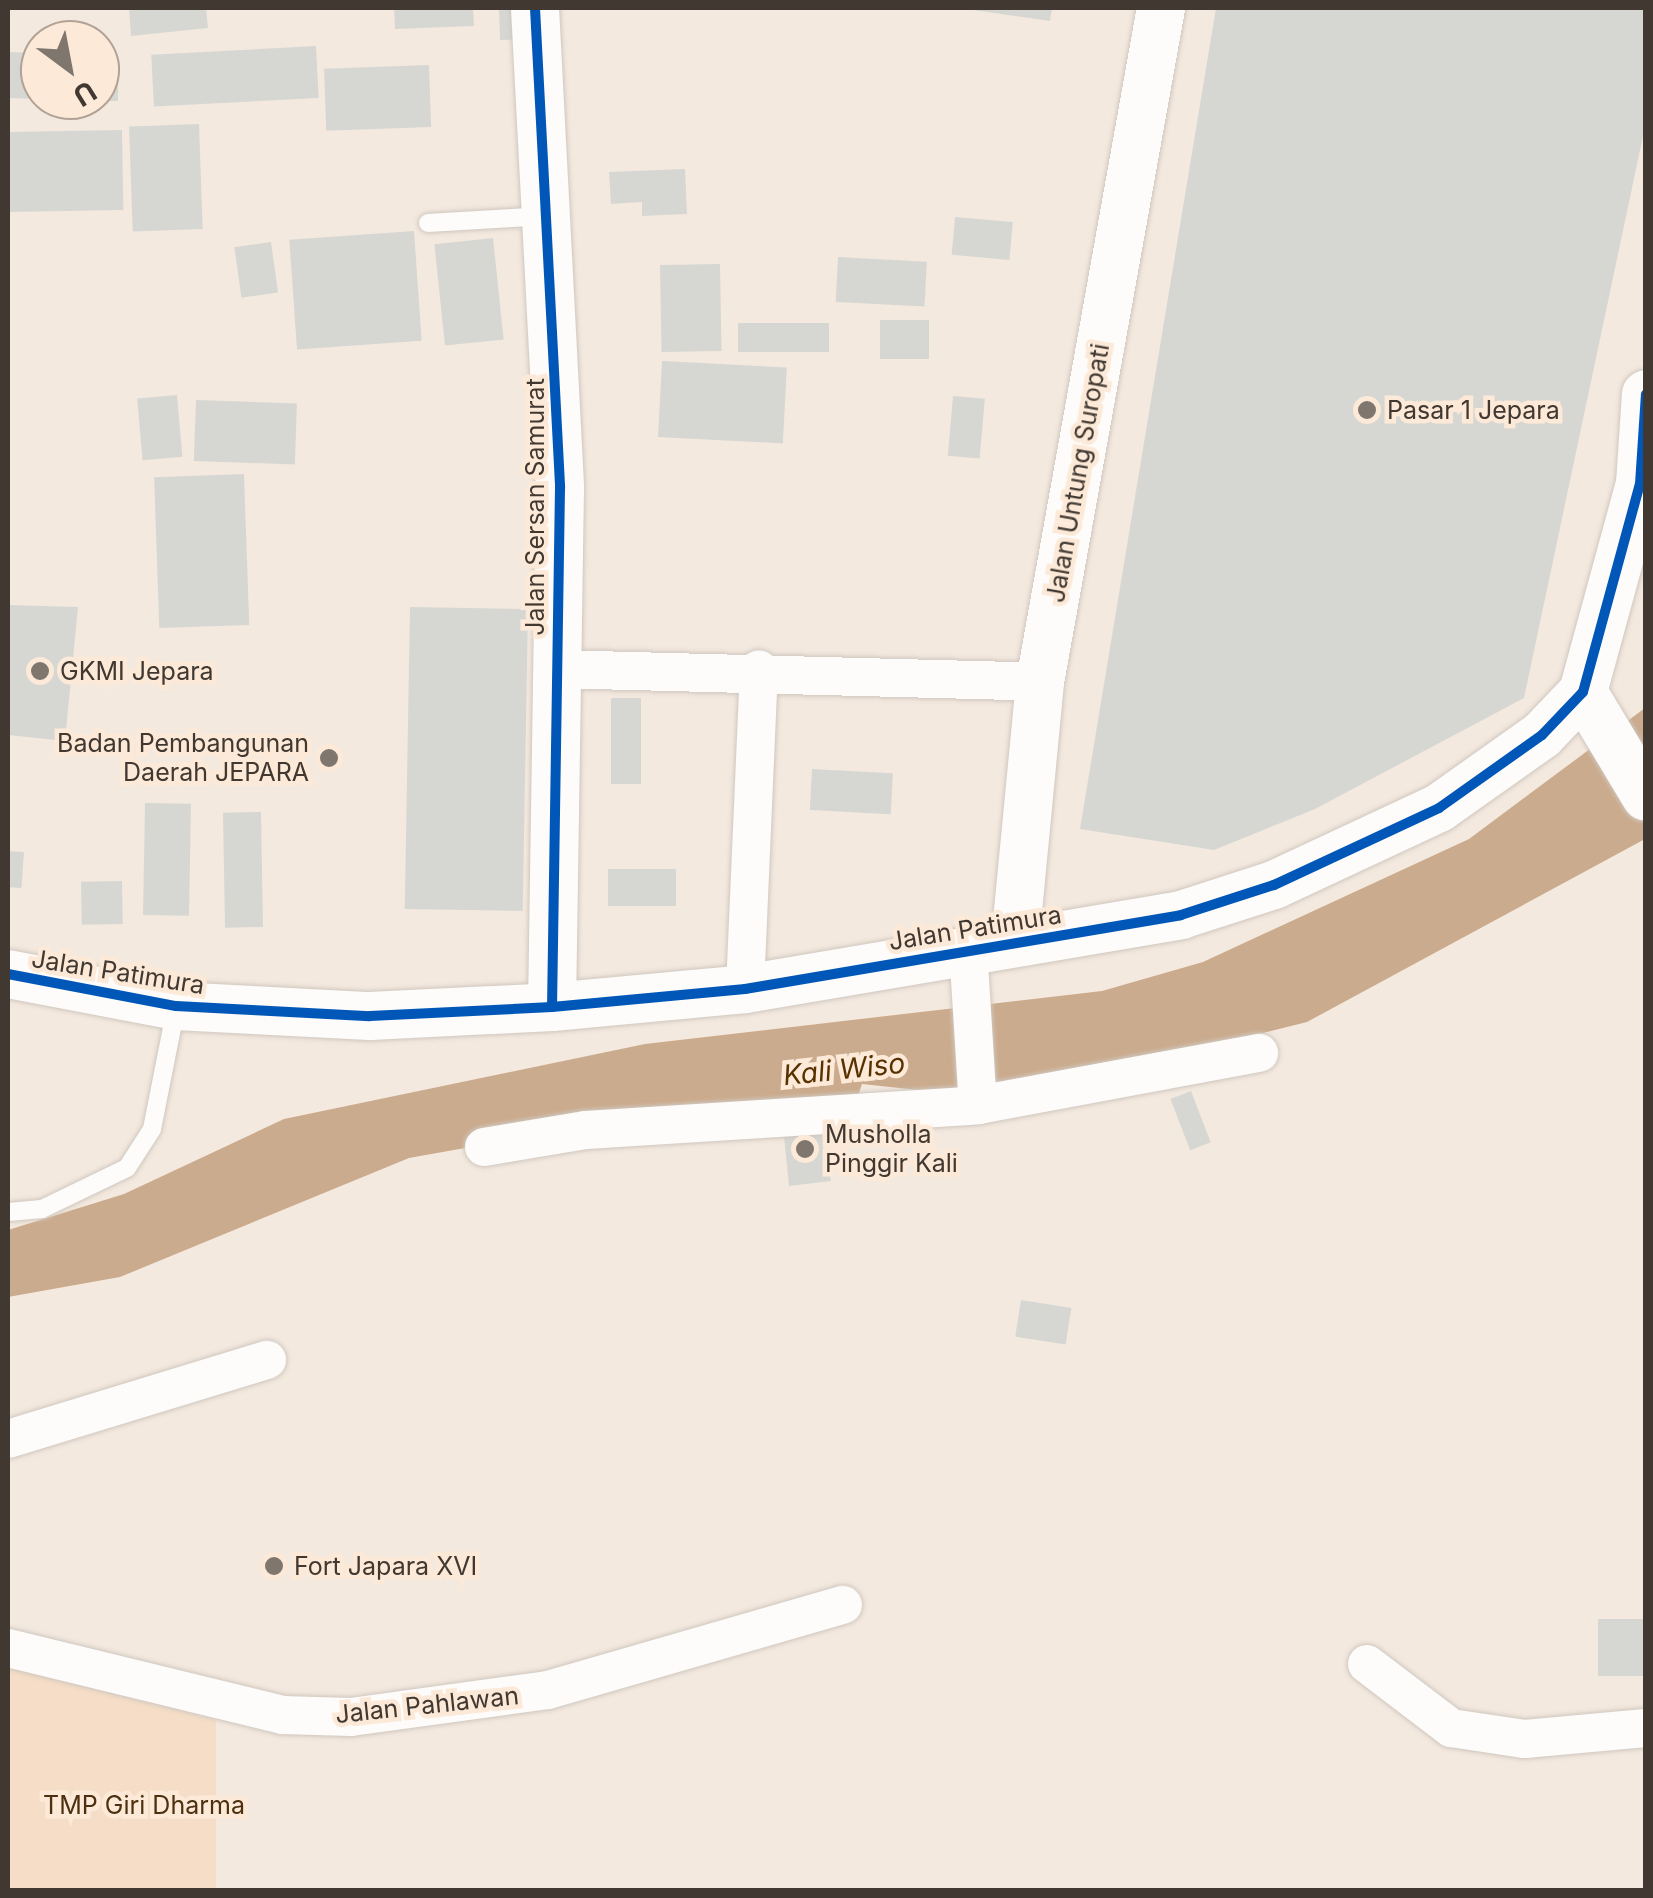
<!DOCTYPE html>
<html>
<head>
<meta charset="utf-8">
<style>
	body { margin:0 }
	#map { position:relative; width:1653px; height:1898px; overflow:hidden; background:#f4e9df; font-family:Inter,sans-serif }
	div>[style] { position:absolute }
	.green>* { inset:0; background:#f5ddc7 }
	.water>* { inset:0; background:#cbab8d }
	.building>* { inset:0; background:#d6d7d3; transform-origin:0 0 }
	.roads { filter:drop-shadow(0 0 2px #cfc7bf) drop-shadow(0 0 2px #cfc7bf) }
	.service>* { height:18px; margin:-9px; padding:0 9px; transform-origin:9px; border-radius:9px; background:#fdfcfa }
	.minor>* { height:38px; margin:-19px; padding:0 19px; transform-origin:19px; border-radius:19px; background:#fdfcfa }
	.tertiary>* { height:48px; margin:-24px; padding:0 24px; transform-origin:24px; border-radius:24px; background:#fdfcfa }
	.cycleway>* { height:10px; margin:-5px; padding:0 5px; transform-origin:5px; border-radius:5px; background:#0057b8 }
	.dots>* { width:28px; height:28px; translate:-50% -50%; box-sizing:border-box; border:5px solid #fce9d7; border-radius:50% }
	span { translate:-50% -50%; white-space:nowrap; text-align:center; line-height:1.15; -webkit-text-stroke:9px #fce9d7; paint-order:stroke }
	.poi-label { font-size:25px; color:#403831 }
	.left { translate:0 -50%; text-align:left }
	.right { translate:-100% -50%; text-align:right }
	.street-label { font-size:25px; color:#403831 }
	.park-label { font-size:25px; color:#4c3010 }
	.water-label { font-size:28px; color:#583100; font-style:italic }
	.frame { position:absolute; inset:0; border:10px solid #403831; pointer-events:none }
	.north { position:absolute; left:20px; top:20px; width:100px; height:100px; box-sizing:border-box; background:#fce9d7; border:2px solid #b1a295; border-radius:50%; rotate:148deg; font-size:28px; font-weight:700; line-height:40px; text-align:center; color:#403831 }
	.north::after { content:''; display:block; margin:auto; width:35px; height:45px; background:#7f766e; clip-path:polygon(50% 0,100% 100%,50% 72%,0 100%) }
</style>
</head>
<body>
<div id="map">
	<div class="green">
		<div style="clip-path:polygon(8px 1663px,216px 1720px,216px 1890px,8px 1890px)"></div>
	</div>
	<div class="water">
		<div style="clip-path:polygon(1645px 708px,1645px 839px,1307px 1022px,1072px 1080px,936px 1092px,862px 1084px,856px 1102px,583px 1127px,409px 1158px,120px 1277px,8px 1297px,8px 1230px,124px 1194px,284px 1119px,645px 1044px,1102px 991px,1203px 962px,1469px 839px)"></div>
	</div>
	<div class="building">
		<div style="clip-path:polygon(129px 8px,206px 8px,208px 28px,131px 36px)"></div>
		<div style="clip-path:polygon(394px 8px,473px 8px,474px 26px,395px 29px)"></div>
		<div style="clip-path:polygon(960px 8px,1052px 8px,1050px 21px)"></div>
		<div style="clip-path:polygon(1216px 8px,1646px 8px,1646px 122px,1524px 698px,1315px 809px,1214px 850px,1080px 829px)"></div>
		<div style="left:530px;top:9px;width:30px;height:31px;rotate:88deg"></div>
		<div style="left:316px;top:46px;width:52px;height:165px;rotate:87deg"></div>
		<div style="left:8px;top:52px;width:32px;height:46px;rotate:2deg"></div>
		<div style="left:100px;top:55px;width:18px;height:46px"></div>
		<div style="left:429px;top:65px;width:62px;height:105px;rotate:88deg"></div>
		<div style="left:199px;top:124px;width:105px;height:70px;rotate:88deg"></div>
		<div style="left:122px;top:130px;width:80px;height:114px;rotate:89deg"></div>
		<div style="clip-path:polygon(685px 169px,687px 214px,642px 216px,642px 202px,611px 204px,609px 172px)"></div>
		<div style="left:955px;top:217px;width:58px;height:38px;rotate:5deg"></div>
		<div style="left:414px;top:231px;width:110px;height:125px;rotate:86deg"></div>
		<div style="left:493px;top:238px;width:102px;height:59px;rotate:84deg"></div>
		<div style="left:271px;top:242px;width:51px;height:37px;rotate:82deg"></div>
		<div style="left:838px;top:257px;width:89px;height:45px;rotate:3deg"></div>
		<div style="left:720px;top:264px;width:87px;height:60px;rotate:89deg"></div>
		<div style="left:880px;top:320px;width:49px;height:39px"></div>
		<div style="left:829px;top:323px;width:29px;height:91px;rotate:90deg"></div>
		<div style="left:662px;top:361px;width:125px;height:76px;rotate:3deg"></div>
		<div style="left:177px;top:395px;width:62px;height:40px;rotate:85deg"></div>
		<div style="left:953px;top:396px;width:32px;height:60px;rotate:5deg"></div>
		<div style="left:196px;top:400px;width:101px;height:61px;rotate:2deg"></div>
		<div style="left:244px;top:474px;width:151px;height:90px;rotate:88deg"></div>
		<div style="clip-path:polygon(8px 605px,78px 607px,65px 741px,8px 735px)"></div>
		<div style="left:410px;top:607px;width:118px;height:302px;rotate:1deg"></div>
		<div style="left:611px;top:698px;width:30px;height:86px"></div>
		<div style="left:812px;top:769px;width:81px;height:41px;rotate:3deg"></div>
		<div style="left:145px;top:803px;width:46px;height:112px;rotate:1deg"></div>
		<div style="left:261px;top:812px;width:115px;height:38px;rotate:89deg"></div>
		<div style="left:8px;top:851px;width:16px;height:36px;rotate:4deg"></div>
		<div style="left:676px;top:869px;width:37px;height:68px;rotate:90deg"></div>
		<div style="left:122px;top:881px;width:43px;height:41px;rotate:89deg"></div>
		<div style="left:1191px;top:1091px;width:55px;height:22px;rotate:69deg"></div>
		<div style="clip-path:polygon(818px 1115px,831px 1181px,789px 1186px,782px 1117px)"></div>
		<div style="left:1021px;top:1300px;width:51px;height:37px;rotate:9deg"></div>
		<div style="left:1646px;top:1619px;width:57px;height:48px;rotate:90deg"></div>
	</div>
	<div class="roads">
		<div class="service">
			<div style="left:428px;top:223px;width:118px;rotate:-3.4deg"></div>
			<div style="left:8px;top:1212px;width:34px;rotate:-5deg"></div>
			<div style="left:42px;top:1209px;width:94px;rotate:-25.8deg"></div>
			<div style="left:127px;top:1168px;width:46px;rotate:-57.3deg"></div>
			<div style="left:152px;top:1129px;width:123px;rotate:-78.8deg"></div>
		</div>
		<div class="minor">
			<div style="left:555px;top:669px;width:485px;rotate:1.5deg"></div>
			<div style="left:968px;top:948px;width:157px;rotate:86.4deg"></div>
			<div style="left:978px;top:1105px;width:286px;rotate:-10.5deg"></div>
			<div style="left:745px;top:989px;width:320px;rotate:-87.5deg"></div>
			<div style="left:484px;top:1147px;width:103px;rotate:-9.5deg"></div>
			<div style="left:586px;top:1130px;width:393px;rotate:-3.6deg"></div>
			<div style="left:8px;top:1439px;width:271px;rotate:-17deg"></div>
			<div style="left:8px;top:1648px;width:282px;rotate:13.7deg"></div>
			<div style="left:282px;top:1715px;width:69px;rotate:1.7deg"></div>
			<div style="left:351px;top:1717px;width:199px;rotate:-7.8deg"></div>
			<div style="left:548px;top:1690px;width:307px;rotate:-16.1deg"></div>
			<div style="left:1367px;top:1664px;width:106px;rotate:37.3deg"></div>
			<div style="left:1451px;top:1728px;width:75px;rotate:8.5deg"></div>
			<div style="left:1525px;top:1739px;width:121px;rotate:-5.2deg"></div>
		</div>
		<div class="tertiary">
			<div style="left:535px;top:8px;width:481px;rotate:87deg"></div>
			<div style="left:560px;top:488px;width:519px;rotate:90.88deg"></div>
			<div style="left:1583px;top:692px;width:122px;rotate:59deg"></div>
			<div style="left:1015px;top:942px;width:261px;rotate:-84.5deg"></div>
			<div style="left:1040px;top:682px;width:685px;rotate:-79.82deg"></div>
			<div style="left:8px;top:974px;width:171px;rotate:10.8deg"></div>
			<div style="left:176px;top:1006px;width:194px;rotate:3deg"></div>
			<div style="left:370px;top:1016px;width:182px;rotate:-2.8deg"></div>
			<div style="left:552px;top:1007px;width:194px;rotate:-5.3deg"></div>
			<div style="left:745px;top:989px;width:442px;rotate:-9.6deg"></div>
			<div style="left:1181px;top:915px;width:98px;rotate:-17.9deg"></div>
			<div style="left:1274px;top:885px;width:182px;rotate:-25deg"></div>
			<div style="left:1439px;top:808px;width:126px;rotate:-35.3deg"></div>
			<div style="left:1542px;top:735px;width:59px;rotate:-46.4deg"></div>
			<div style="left:1583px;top:692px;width:216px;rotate:-74.7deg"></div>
			<div style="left:1640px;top:484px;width:90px;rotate:-86.2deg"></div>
		</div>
	</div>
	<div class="cycleway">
		<div style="left:535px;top:8px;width:481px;rotate:87deg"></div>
		<div style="left:560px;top:488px;width:519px;rotate:90.88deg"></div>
		<div style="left:8px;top:974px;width:171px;rotate:10.8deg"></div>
		<div style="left:176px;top:1006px;width:194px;rotate:3deg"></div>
		<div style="left:370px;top:1016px;width:182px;rotate:-2.8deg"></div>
		<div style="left:552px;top:1007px;width:194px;rotate:-5.3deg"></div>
		<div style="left:745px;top:989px;width:442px;rotate:-9.6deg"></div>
		<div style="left:1181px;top:915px;width:98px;rotate:-17.9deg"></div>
		<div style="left:1274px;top:885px;width:182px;rotate:-25deg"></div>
		<div style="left:1439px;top:808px;width:126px;rotate:-35.3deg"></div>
		<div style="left:1542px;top:735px;width:59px;rotate:-46.4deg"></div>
		<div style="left:1583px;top:692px;width:216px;rotate:-74.7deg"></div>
		<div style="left:1640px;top:484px;width:90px;rotate:-86.2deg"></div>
	</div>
	<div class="dots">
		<div style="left:1367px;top:410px;background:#7f766e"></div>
		<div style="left:40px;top:671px;background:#7f766e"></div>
		<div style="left:329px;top:758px;background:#7f766e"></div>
		<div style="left:805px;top:1149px;background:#7f766e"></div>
		<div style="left:274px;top:1566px;background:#7f766e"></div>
	</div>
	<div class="poi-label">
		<span class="left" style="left:1387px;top:410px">Pasar 1 Jepara</span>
		<span class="left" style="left:60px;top:671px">GKMI Jepara</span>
		<span class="right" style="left:309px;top:758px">Badan Pembangunan<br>Daerah JEPARA</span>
		<span class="left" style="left:825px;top:1149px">Musholla<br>Pinggir Kali</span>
		<span class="left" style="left:294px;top:1566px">Fort Japara XVI</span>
	</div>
	<div class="street-label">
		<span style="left:1078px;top:473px;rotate:-80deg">Jalan Untung Suropati</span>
		<span style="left:535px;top:507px;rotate:-90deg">Jalan Sersan Samurat</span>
		<span style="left:975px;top:928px;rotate:-9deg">Jalan Patimura</span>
		<span style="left:118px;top:972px;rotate:9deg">Jalan Patimura</span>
		<span style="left:427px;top:1705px;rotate:-6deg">Jalan Pahlawan</span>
	</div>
	<div class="park-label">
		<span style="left:144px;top:1805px">TMP Giri Dharma</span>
	</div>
	<div class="water-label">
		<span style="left:844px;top:1069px;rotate:-6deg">Kali Wiso</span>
	</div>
	<div class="frame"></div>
	<div class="north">U</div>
</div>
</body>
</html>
